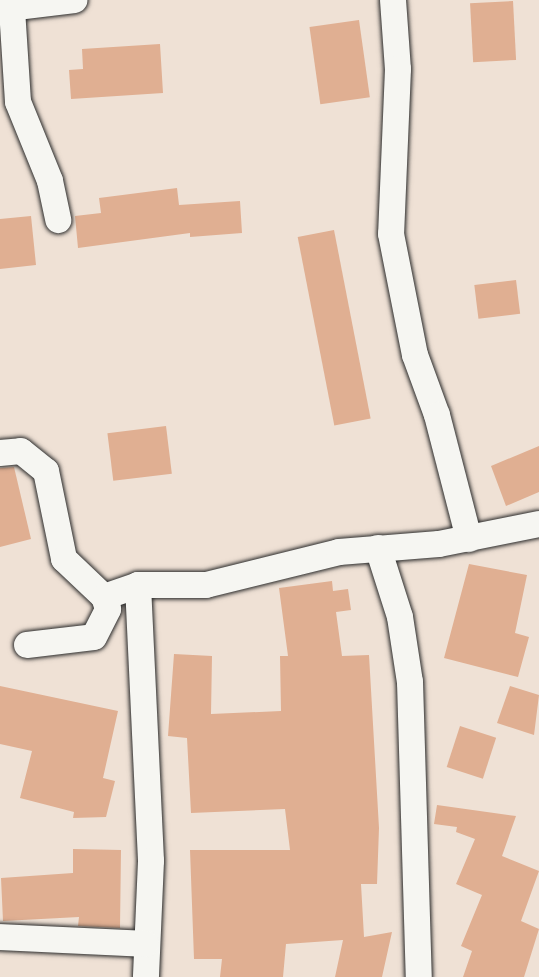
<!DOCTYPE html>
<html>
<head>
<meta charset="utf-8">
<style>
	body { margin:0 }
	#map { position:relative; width:539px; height:977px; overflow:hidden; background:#efe1d5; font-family:"Playpen Sans",sans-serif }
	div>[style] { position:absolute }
	.building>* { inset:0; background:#e0af92; transform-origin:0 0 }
	.roads { filter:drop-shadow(0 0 2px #2b2b2b) drop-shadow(0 0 2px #2b2b2b) }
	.street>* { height:26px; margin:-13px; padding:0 13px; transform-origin:13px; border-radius:13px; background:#f6f6f2 }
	span { translate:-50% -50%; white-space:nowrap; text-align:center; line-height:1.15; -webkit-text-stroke:4.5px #f6f6f2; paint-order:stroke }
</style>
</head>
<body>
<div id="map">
	<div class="building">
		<div style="left:513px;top:1px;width:59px;height:43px;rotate:87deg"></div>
		<div style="left:359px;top:20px;width:78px;height:50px;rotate:82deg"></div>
		<div style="clip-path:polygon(160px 44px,163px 93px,71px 99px,69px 70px,83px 69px,82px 49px)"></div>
		<div style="clip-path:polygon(177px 188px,179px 205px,240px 201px,242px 233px,190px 237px,190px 233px,78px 248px,75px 216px,101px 213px,99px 198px)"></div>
		<div style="clip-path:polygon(31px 216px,36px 265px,0 269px,0 219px)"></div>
		<div style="left:334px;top:230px;width:192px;height:37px;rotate:79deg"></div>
		<div style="left:516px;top:280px;width:34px;height:42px;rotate:83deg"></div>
		<div style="left:166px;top:426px;width:48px;height:59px;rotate:83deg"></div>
		<div style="clip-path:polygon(539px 446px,539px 492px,506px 506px,491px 466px)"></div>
		<div style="clip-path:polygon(14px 467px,31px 539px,0 547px,0 468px)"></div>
		<div style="clip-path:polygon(469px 564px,527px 575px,515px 633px,529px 637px,518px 677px,444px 658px)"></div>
		<div style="clip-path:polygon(332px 581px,333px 591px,348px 589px,351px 610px,336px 612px,342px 656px,369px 655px,379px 828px,377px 884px,361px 884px,364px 937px,392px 932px,382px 977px,335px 977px,343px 940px,286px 944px,283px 977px,220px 977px,222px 959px,194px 959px,190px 850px,290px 850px,285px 809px,191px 813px,187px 738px,168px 736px,174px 654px,212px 656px,211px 714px,281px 711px,280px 656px,288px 656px,279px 588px)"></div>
		<div style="clip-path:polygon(0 686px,118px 711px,103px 778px,115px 781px,106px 817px,73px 818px,74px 812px,20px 798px,32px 751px,0 744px)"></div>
		<div style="clip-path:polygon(510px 686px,539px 695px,534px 735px,497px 723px)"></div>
		<div style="left:460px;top:726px;width:38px;height:43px;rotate:18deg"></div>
		<div style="clip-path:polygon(437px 805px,516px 816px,502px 856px,539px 871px,521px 921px,539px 929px,524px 977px,463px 977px,472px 951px,461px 946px,482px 895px,456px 884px,475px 839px,456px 832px,457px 827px,434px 824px)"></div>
		<div style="clip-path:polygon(73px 849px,121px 850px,120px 928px,78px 926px,79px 917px,3px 921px,1px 878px,73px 873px)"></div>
	</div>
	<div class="roads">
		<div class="street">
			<div style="left:393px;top:0;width:69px;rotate:85.9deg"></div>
			<div style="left:398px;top:69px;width:165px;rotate:92.4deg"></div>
			<div style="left:391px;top:234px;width:123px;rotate:78.8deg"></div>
			<div style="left:415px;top:355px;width:64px;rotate:69.9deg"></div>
			<div style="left:437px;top:415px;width:128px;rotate:75.5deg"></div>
			<div style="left:0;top:9px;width:75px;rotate:-6.9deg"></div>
			<div style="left:12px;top:9px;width:93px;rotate:86.3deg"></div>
			<div style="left:18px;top:102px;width:85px;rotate:67.9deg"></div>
			<div style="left:50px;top:181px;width:40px;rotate:78deg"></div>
			<div style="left:0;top:453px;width:21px;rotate:-5deg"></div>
			<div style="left:21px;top:451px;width:32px;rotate:39deg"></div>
			<div style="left:46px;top:471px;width:90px;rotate:78.4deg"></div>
			<div style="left:64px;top:559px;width:55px;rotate:43.5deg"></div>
			<div style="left:104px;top:597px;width:36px;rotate:-19deg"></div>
			<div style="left:138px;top:585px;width:68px"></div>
			<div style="left:206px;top:585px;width:137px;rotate:-13.9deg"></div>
			<div style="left:339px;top:552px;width:100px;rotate:-4.6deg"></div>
			<div style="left:439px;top:544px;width:102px;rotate:-11.3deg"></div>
			<div style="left:378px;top:548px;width:72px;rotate:72.3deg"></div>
			<div style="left:400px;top:617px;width:66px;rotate:81.3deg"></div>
			<div style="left:410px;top:682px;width:295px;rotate:88.3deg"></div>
			<div style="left:138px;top:585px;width:276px;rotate:87.3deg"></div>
			<div style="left:151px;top:861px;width:116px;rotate:92.5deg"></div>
			<div style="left:27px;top:645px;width:67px;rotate:-6.8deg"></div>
			<div style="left:94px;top:637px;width:31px;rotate:-63deg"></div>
			<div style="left:108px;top:609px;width:13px;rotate:-108deg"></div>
			<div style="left:0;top:937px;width:146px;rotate:2.7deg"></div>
		</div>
	</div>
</div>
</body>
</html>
